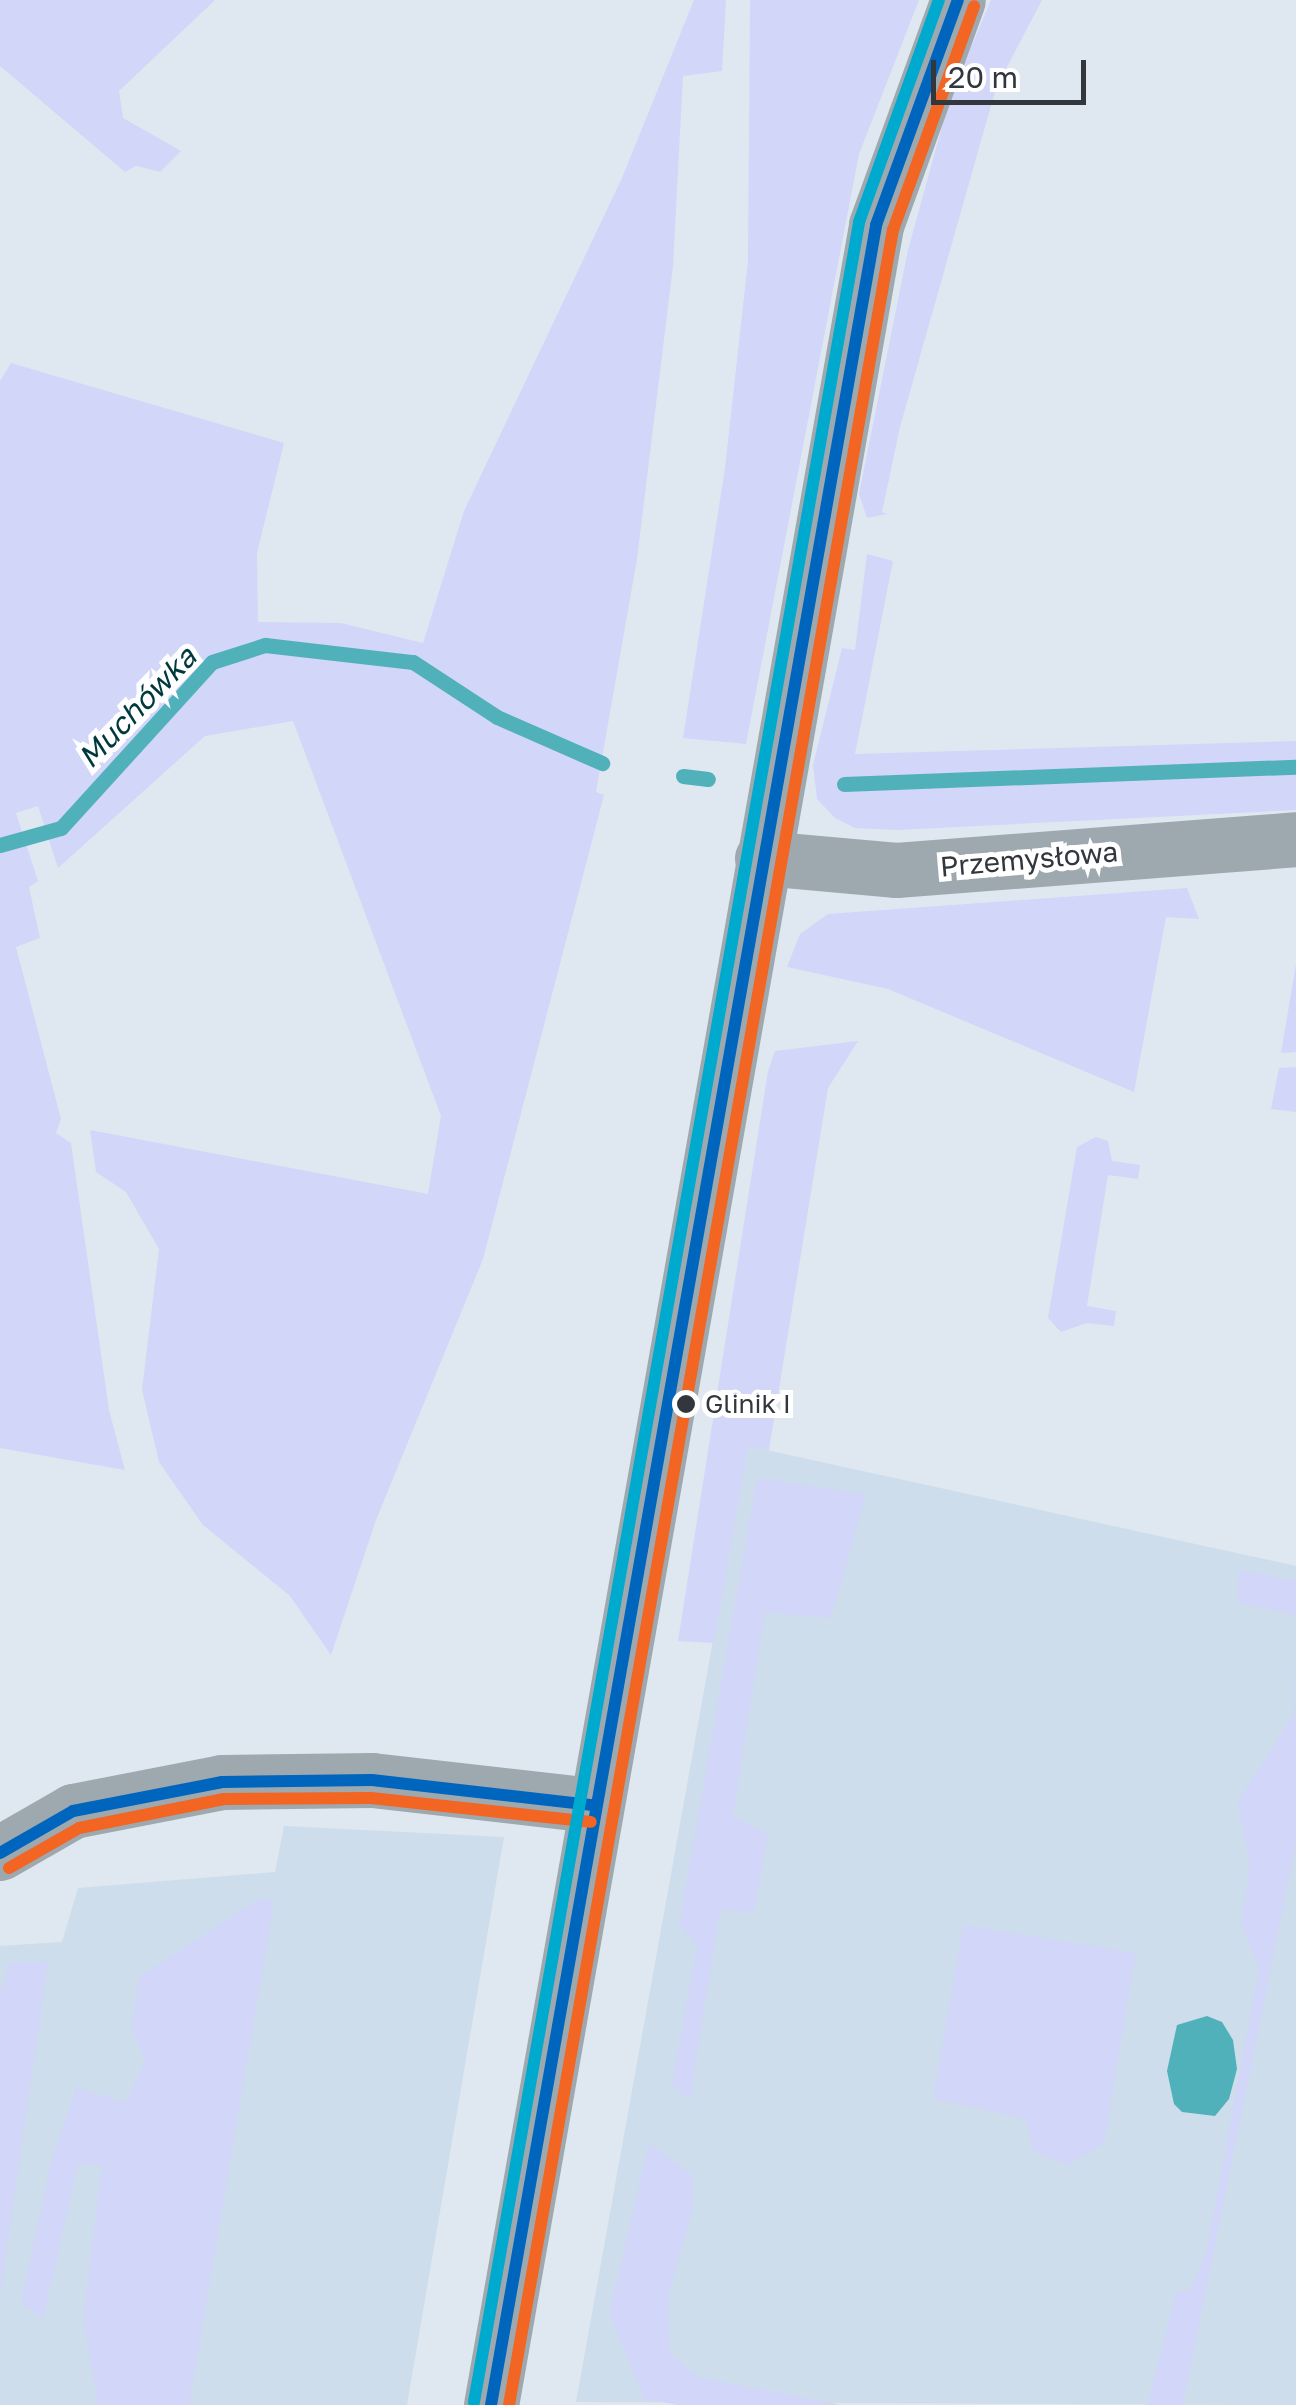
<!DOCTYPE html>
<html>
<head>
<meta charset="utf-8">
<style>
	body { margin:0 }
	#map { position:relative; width:1296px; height:2405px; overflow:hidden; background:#dfe8f0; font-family:"Golos Text",sans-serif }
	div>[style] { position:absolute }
	.built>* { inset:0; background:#cdddeb }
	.green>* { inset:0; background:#d2d6f8 }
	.water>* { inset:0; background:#50b1bb }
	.stream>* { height:15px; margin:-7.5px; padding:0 7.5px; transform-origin:7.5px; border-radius:7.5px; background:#50b1bb }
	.minor>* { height:55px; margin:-27.5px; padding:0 27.5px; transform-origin:27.5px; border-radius:27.5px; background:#9ea9af }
	.bus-1>* { height:12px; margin:-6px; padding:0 6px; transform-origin:6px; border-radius:6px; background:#0065bd }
	.bus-2>* { height:12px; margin:-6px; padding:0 6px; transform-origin:6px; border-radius:6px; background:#f26522 }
	.bus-3>* { height:12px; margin:-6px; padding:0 6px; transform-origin:6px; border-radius:6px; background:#00a9ce }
	.dots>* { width:28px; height:28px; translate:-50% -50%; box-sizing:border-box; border:5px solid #fff; border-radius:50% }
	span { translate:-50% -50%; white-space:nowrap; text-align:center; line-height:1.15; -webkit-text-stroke:10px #fff; paint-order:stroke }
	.bus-label { font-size:26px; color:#31373d }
	.left { translate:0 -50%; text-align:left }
	.street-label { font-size:28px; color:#31373d }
	.water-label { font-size:30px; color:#00393d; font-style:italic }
	.scale { position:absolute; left:931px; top:60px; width:155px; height:45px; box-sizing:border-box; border:5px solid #31373d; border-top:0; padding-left:12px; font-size:30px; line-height:35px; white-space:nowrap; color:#31373d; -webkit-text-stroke:8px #fff; paint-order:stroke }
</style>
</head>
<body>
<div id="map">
	<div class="built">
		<div style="clip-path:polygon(748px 1446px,1296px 1566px,1296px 2405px,576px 2402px)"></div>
		<div style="clip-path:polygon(284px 1826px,504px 1837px,407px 2405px,0 2405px,0 1946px,62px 1942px,78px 1888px,275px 1872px)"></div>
	</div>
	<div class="green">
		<div style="clip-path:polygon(0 0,215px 0,119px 91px,123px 118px,181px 151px,160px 172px,136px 166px,125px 172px,0 66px)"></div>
		<div style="clip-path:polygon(694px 0,726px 0,722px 71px,683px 76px,673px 266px,637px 559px,596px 792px,604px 795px,483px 1259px,376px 1520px,331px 1655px,290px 1596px,203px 1525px,159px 1462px,142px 1390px,159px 1249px,126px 1192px,96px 1172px,90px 1130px,428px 1194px,441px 1116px,293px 721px,205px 736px,58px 868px,38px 806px,16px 813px,38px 881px,29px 887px,40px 938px,16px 947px,61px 1119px,56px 1133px,71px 1143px,109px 1410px,125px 1470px,0 1448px,0 381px,11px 363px,284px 443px,257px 553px,258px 622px,341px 623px,423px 643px,464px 511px,622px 178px)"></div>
		<div style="clip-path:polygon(750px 0,919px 0,859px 154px,746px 744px,683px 738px,725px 468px,748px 261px)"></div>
		<div style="clip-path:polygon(991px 0,1042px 0,996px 88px,900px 427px,882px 512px,887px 514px,867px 518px,859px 494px,908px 250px,951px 94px)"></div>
		<div style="clip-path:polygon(867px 554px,893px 561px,855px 754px,1296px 741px,1296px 810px,897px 830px,855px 828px,835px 818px,817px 799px,813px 765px,842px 648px,855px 650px)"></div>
		<div style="clip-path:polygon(1187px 888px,1199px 919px,1166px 917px,1134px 1092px,888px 989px,787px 967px,800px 934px,828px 914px)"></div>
		<div style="clip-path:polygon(1296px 964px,1296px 1052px,1281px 1053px)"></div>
		<div style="clip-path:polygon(858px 1041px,828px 1088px,769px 1450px,748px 1447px,714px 1643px,678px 1641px,768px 1071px,775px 1051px)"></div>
		<div style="clip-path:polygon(1296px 1067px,1296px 1112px,1271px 1109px,1279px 1068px)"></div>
		<div style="clip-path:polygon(1096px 1137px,1108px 1141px,1112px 1161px,1140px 1165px,1138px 1179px,1108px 1175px,1087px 1306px,1116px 1311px,1114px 1326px,1087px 1323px,1061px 1332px,1048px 1318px,1077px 1147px)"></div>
		<div style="clip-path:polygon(757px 1478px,866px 1494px,831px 1618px,765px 1612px,733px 1816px,768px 1834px,754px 1913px,720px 1910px,690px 2099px,672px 2085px,697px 1945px,679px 1925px)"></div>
		<div style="clip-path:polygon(1239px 1570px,1296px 1581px,1296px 1616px,1237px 1602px)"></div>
		<div style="clip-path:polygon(1296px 1651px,1296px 1843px,1183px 2405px,1147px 2405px,1177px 2290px,1189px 2292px,1207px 2249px,1259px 1970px,1241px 1922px,1250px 1869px,1238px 1801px,1295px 1712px)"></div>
		<div style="clip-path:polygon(258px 1899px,274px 1902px,189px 2405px,98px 2405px,83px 2318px,102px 2165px,78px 2164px,43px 2319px,21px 2303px,51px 2161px,76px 2088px,126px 2102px,145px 2062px,132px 2027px,139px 1977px)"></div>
		<div style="clip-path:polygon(963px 1925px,1136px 1953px,1104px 2144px,1068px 2165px,1033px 2152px,1026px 2119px,933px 2099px)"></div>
		<div style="clip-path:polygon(10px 1962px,48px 1962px,0 2297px,0 1994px)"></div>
		<div style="clip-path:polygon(649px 2144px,692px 2174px,693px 2207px,668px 2298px,670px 2353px,698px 2377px,841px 2405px,678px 2405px,644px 2399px,609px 2314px)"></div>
	</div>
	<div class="water">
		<div style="clip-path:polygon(1207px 2016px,1222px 2022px,1233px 2040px,1237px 2069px,1229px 2099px,1215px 2116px,1182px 2112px,1174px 2104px,1167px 2071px,1177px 2025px)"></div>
	</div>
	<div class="stream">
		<div style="left:683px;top:776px;width:25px;rotate:7deg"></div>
		<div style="left:844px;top:784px;width:452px;rotate:-2.2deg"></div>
		<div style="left:0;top:845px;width:63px;rotate:-15.6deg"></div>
		<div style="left:61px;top:828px;width:224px;rotate:-47.7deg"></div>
		<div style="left:212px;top:662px;width:56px;rotate:-17.8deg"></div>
		<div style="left:265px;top:645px;width:149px;rotate:6.6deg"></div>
		<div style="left:413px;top:662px;width:100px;rotate:33.2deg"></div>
		<div style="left:497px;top:717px;width:115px;rotate:23.7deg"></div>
	</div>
	<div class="minor">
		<div style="left:762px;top:858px;width:135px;rotate:5.1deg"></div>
		<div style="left:896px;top:870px;width:401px;rotate:-4.4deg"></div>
		<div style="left:0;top:1853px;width:84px;rotate:-29.9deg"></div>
		<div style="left:73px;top:1811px;width:152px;rotate:-11deg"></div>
		<div style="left:222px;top:1782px;width:150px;rotate:-0.8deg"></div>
		<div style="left:372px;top:1780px;width:222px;rotate:6.5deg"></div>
		<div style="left:491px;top:2405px;width:2214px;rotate:-79.98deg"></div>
		<div style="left:876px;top:225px;width:239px;rotate:-70deg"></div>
	</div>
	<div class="bus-1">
		<div style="left:0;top:1853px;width:84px;rotate:-29.9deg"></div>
		<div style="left:73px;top:1811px;width:152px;rotate:-11deg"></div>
		<div style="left:222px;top:1782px;width:150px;rotate:-0.8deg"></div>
		<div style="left:372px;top:1780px;width:222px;rotate:6.5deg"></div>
		<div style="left:491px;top:2405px;width:2214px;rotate:-79.98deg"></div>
		<div style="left:876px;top:225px;width:239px;rotate:-70deg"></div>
	</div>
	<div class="bus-2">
		<div style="left:9px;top:1868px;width:81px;rotate:-29.7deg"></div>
		<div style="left:79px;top:1828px;width:148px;rotate:-11.3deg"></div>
		<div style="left:224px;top:1799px;width:147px;rotate:-0.4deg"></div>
		<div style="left:371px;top:1798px;width:221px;rotate:6.2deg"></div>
		<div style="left:509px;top:2405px;width:2209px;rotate:-79.99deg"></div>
		<div style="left:893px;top:230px;width:238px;rotate:-70.1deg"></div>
	</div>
	<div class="bus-3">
		<div style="left:474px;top:2402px;width:2214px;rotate:-79.98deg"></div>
		<div style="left:859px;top:222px;width:236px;rotate:-70.2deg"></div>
	</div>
	<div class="dots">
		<div style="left:686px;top:1404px;background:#31373d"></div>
	</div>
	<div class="bus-label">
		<span class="left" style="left:705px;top:1404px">Glinik I</span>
	</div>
	<div class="street-label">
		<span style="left:1029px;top:859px;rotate:-5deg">Przemysłowa</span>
	</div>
	<div class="water-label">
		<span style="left:137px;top:707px;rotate:-46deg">Muchówka</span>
	</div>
	<div class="scale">20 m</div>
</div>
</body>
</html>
